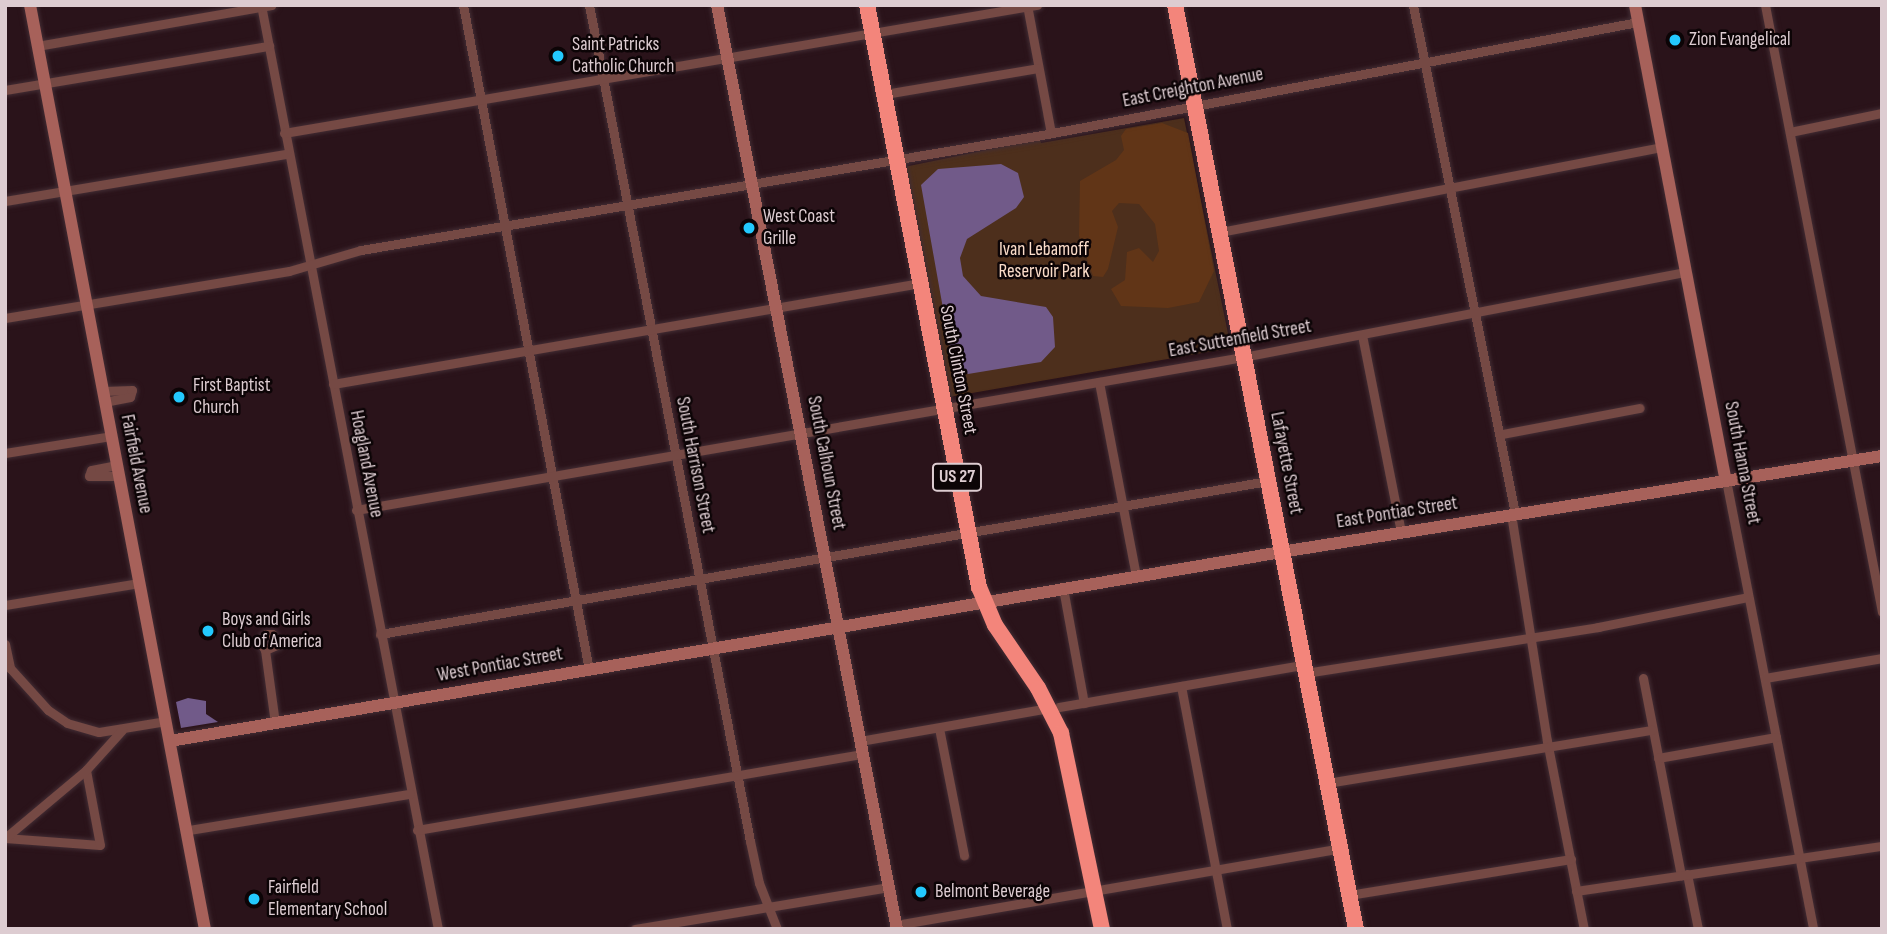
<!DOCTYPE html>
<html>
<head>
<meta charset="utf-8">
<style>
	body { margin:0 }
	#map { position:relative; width:1887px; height:934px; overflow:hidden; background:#2a131a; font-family:"Sofia Sans Condensed",sans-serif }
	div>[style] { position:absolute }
	.green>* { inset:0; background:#4d2f1c }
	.forest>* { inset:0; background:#613517 }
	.water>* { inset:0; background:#715a89 }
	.roads { filter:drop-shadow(0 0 2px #432d34) drop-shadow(0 0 2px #432d34) }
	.street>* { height:9px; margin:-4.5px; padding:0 4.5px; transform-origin:4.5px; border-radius:4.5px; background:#754944 }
	.secondary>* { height:12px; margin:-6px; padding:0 6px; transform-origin:6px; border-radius:6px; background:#a7615a }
	.highway>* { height:16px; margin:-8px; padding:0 8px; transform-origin:8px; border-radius:8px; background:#f3857b }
	.dots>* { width:19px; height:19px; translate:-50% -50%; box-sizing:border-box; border:4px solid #0c0406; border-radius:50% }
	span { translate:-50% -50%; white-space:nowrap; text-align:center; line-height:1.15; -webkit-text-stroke:5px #0c0406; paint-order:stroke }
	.shield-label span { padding:2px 5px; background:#0c0406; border:2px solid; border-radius:5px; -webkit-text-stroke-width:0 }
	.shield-label { font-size:18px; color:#ddccd1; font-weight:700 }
	.poi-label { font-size:19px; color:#ddccd1 }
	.left { translate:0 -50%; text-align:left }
	.street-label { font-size:19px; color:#ddccd1 }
	.park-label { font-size:19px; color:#fbdcc9 }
	.frame { position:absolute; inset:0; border:7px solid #ddccd1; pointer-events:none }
</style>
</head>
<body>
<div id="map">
	<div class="green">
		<div style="clip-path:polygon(1184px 118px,1231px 348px,949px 397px,904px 167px,1040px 139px,1041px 143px)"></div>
	</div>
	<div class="forest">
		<div style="clip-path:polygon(1162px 123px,1188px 133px,1214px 271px,1199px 302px,1168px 308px,1121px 306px,1111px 289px,1125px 280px,1127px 252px,1139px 248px,1153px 262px,1159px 251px,1155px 224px,1139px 204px,1119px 203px,1112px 211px,1118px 227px,1108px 269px,1103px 277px,1093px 276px,1079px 236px,1080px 181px,1116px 160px,1124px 150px,1121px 136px,1126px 129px)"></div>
	</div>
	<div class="water">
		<div style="clip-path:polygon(1001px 164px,1018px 173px,1024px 197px,1016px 208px,967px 239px,960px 258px,963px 276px,981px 296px,1046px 307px,1053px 317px,1055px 347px,1041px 362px,968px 374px,952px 359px,921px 185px,938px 169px)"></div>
		<div style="clip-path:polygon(188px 698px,206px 701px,206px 714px,218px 722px,181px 728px,176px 702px)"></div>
	</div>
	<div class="roads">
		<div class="street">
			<div style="left:261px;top:5px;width:941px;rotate:79.16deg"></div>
			<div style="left:463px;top:5px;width:677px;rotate:79.27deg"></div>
			<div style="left:589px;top:5px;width:851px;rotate:79.1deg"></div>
			<div style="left:750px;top:841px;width:43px;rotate:77.9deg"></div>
			<div style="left:759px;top:883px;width:49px;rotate:68.6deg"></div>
			<div style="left:1027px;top:5px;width:130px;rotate:79.4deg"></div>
			<div style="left:1413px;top:5px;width:518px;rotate:78.65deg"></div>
			<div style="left:1765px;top:5px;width:618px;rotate:79.09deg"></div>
			<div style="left:37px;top:46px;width:238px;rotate:-9.9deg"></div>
			<div style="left:5px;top:90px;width:268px;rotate:-9.5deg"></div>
			<div style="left:885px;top:94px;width:155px;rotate:-9.6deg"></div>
			<div style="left:1790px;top:132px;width:94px;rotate:-11.7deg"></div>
			<div style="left:284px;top:133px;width:764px;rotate:-9.65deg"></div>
			<div style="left:5px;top:201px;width:286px;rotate:-9.5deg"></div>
			<div style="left:1220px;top:232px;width:450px;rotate:-10.9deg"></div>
			<div style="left:5px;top:318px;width:288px;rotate:-9.4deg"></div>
			<div style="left:289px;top:271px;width:75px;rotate:-16.3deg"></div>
			<div style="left:361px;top:250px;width:691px;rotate:-9.59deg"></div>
			<div style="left:1042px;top:135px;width:607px;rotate:-10.74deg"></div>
			<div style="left:1362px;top:335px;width:201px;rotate:78.8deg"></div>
			<div style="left:1099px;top:382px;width:197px;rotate:79.2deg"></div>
			<div style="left:333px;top:384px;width:596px;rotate:-9.76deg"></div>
			<div style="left:103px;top:391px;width:29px;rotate:-2deg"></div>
			<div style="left:132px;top:390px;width:7px;rotate:106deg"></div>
			<div style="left:130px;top:397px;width:25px;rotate:169deg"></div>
			<div style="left:1502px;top:434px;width:140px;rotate:-10.7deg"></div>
			<div style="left:5px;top:453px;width:107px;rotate:-9.1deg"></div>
			<div style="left:117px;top:465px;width:26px;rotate:169deg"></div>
			<div style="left:91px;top:470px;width:6px;rotate:108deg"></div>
			<div style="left:89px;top:476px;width:30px"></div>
			<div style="left:1726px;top:480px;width:457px;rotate:79deg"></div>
			<div style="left:356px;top:510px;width:900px;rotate:-9.79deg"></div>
			<div style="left:1243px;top:357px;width:450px;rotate:-10.9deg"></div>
			<div style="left:1511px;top:514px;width:230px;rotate:81deg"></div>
			<div style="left:1547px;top:741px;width:192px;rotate:78.9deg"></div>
			<div style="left:1063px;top:588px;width:117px;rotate:79.7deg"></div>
			<div style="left:5px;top:605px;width:136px;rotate:-9.3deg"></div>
			<div style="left:380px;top:634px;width:901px;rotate:-9.78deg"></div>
			<div style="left:5px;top:644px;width:25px;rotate:78deg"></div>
			<div style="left:10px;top:668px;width:57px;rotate:47.9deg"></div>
			<div style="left:48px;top:710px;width:23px;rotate:34deg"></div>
			<div style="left:67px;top:723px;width:33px;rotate:16deg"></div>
			<div style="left:99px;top:732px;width:68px;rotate:-9.3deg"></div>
			<div style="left:265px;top:650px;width:13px;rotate:-23deg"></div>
			<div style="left:277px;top:645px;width:12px;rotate:-114deg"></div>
			<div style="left:272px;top:634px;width:6px;rotate:180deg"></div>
			<div style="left:266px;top:634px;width:10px;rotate:127deg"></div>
			<div style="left:260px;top:642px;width:9px;rotate:58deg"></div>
			<div style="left:265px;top:650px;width:74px;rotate:82.2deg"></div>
			<div style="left:1305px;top:673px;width:297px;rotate:-8.9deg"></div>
			<div style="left:1598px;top:627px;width:153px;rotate:-11.3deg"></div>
			<div style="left:1643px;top:678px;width:201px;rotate:79.1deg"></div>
			<div style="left:1765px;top:678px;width:119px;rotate:-9.7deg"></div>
			<div style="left:1181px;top:686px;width:247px;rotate:79.3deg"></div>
			<div style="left:1059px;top:707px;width:248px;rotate:-9.8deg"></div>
			<div style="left:939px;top:728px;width:130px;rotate:78.9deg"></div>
			<div style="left:860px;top:741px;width:193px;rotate:-9.9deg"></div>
			<div style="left:1658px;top:758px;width:120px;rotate:-10.1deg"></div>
			<div style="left:1327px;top:783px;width:329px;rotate:-9.3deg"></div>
			<div style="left:189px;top:830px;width:224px;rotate:-9.3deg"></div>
			<div style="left:417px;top:830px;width:452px;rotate:-9.7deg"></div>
			<div style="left:5px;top:838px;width:95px;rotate:4.2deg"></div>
			<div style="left:100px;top:845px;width:76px;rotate:-100.6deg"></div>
			<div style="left:86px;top:770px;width:54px;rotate:-48deg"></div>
			<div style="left:5px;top:838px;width:106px;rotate:-40deg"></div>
			<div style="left:1687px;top:874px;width:56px;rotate:78.7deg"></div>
			<div style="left:1576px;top:891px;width:309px;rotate:-8.4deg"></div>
			<div style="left:1349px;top:895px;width:225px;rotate:-9.2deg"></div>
			<div style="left:896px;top:925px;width:451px;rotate:-9.8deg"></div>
			<div style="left:635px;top:929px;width:256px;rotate:-9.4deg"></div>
		</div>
		<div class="secondary">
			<div style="left:30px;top:5px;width:940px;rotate:79.28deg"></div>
			<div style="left:717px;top:5px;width:941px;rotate:78.98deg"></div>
			<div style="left:1635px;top:5px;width:484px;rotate:79.2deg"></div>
			<div style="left:170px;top:741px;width:1127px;rotate:-9.65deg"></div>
			<div style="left:1281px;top:552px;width:609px;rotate:-9.08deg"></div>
		</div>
		<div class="highway">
			<div style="left:867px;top:5px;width:593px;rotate:79.11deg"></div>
			<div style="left:979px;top:587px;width:41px;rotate:67.2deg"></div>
			<div style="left:995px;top:625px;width:76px;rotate:55.7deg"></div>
			<div style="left:1038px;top:688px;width:51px;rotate:62.9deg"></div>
			<div style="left:1061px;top:733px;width:200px;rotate:78.2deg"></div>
			<div style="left:1175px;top:5px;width:942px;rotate:78.92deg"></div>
		</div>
	</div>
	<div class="dots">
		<div style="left:1675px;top:40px;background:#23c9fe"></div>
		<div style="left:558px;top:56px;background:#23c9fe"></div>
		<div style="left:749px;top:228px;background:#23c9fe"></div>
		<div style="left:179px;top:397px;background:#23c9fe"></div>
		<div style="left:208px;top:631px;background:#23c9fe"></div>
		<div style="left:921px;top:892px;background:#23c9fe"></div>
		<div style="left:254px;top:899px;background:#23c9fe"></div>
	</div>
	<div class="shield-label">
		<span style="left:957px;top:477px">US 27</span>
	</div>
	<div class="poi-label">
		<span class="left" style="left:1689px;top:40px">Zion Evangelical</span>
		<span class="left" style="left:572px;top:56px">Saint Patricks<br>Catholic Church</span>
		<span class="left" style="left:763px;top:228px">West Coast<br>Grille</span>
		<span class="left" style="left:193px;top:397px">First Baptist<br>Church</span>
		<span class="left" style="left:222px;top:631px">Boys and Girls<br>Club of America</span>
		<span class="left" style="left:268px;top:899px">Fairfield<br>Elementary School</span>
		<span class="left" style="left:935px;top:892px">Belmont Beverage</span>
	</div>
	<div class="street-label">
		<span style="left:1193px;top:88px;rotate:-11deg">East Creighton Avenue</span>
		<span style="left:1240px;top:339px;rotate:-10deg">East Suttenfield Street</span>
		<span style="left:958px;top:370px;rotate:79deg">South Clinton Street</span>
		<span style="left:826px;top:463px;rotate:79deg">South Calhoun Street</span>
		<span style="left:1286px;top:463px;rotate:79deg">Lafayette Street</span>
		<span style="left:1742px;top:463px;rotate:79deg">South Hanna Street</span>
		<span style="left:136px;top:464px;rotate:79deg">Fairfield Avenue</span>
		<span style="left:366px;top:464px;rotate:79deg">Hoagland Avenue</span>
		<span style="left:695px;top:465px;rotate:79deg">South Harrison Street</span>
		<span style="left:1397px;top:513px;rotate:-9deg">East Pontiac Street</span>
		<span style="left:500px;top:665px;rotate:-10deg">West Pontiac Street</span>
	</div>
	<div class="park-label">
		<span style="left:1044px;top:261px">Ivan Lebamoff<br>Reservoir Park</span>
	</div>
	<div class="frame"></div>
</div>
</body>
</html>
